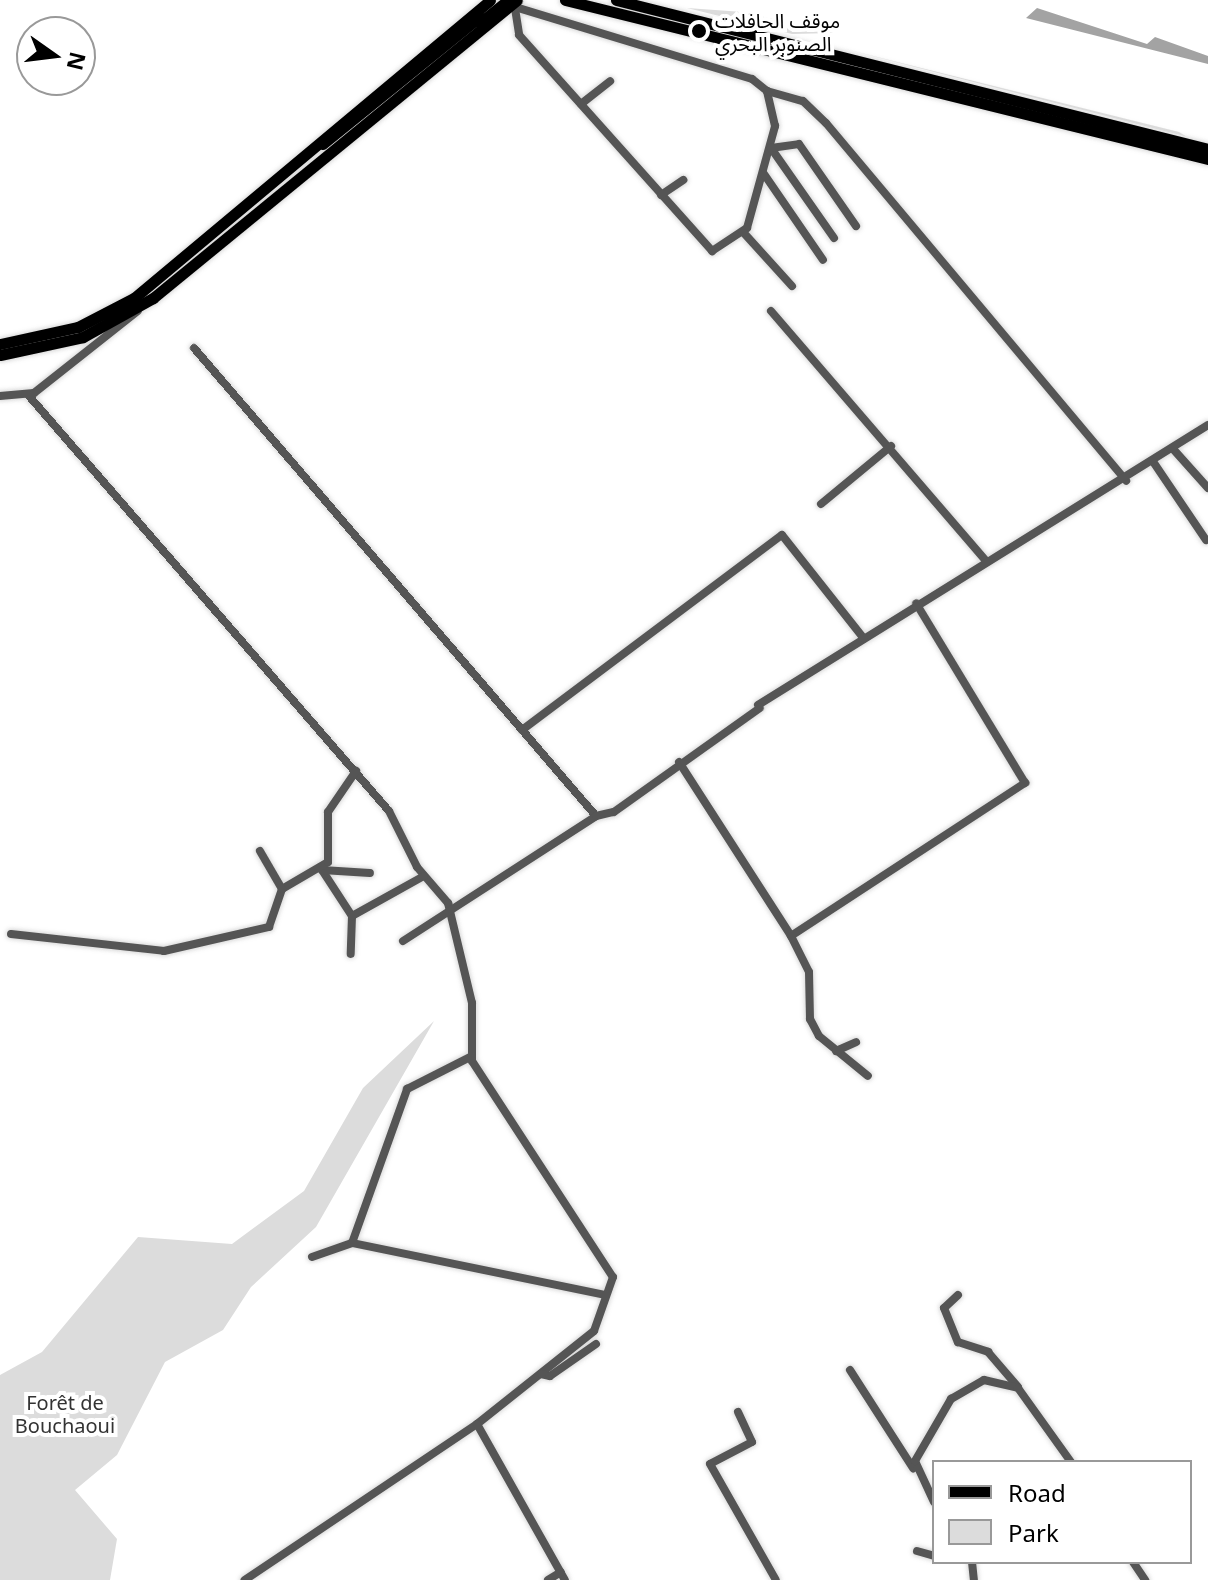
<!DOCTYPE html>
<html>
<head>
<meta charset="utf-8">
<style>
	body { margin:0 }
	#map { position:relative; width:1208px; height:1580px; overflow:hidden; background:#fff; font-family:"Noto Sans","Noto Sans Arabic",sans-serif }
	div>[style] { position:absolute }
	.green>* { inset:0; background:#dcdcdc }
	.water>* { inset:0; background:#a3a3a3 }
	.roads { filter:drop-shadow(0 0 2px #dbdbdb) drop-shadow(0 0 2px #dbdbdb) }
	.minor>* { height:8px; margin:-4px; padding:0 4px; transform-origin:4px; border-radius:4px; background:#555 }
	.major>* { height:10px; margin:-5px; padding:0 5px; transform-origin:5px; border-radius:5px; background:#000 }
	.highway>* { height:11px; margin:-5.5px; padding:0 5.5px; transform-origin:5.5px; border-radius:5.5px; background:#000 }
	.dots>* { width:22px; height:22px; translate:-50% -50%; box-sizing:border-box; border:4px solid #fff; border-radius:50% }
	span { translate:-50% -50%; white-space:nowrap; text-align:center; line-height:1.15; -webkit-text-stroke:8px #fff; paint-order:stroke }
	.poi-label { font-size:20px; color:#000 }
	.left { translate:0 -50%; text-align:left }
	.park-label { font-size:20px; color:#333 }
	.legend { position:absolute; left:932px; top:1460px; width:260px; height:104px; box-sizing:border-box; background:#fff; border:2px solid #999; margin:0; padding:10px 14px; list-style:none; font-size:24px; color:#000 }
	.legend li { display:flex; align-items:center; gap:16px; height:40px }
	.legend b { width:40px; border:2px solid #999 }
	.north { position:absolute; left:16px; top:16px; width:80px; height:80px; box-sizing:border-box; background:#fff; border:2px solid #999; border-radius:50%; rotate:104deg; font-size:22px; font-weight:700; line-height:32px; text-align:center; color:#000 }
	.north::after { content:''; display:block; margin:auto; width:28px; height:36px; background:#000; clip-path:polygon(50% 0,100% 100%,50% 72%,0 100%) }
</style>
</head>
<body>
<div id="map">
	<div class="green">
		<div style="clip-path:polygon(687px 8px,743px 12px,833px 33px,792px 34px)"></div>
		<div style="clip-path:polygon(841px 48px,1179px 132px,1187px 137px,1184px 136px)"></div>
		<div style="clip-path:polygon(434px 1021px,316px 1227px,251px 1287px,223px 1330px,165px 1362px,117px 1455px,75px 1490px,117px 1539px,110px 1580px,0 1580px,0 1375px,42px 1352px,138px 1237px,232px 1244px,304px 1191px,363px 1088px)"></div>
	</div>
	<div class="water">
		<div style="clip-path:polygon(1037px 8px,1147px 44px,1155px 37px,1208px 56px,1208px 64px,1026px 18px)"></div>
	</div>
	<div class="roads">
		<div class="minor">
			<div style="left:514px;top:2px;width:33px;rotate:81deg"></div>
			<div style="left:519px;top:35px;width:290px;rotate:48.2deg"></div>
			<div style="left:712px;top:251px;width:42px;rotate:-33.3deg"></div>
			<div style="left:747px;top:228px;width:106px;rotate:-74.6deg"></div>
			<div style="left:775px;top:126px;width:36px;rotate:-103deg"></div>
			<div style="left:767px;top:91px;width:19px;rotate:-141deg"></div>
			<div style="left:752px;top:79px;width:248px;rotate:-163.1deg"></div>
			<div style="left:767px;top:91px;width:37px;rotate:16deg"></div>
			<div style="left:803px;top:101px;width:32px;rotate:44deg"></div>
			<div style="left:826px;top:123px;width:467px;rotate:50deg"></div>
			<div style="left:581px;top:104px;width:37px;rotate:-38deg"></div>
			<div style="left:764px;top:174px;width:104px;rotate:55.5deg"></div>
			<div style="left:661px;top:195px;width:27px;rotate:-34deg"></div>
			<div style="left:743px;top:232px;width:73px;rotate:47.8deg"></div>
			<div style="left:834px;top:238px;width:110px;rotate:-125deg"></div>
			<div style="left:771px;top:148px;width:28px;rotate:-8deg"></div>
			<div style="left:799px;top:144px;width:100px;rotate:55.2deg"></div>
			<div style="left:771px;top:311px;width:331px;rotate:49.3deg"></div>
			<div style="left:194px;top:348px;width:617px;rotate:49.34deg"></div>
			<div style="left:0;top:396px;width:34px;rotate:-5deg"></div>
			<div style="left:34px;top:393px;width:132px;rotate:-38.3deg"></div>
			<div style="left:29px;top:396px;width:549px;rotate:49.06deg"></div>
			<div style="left:389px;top:811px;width:63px;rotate:63.4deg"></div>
			<div style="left:417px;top:867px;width:48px;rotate:49.3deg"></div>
			<div style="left:448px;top:903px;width:103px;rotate:76.5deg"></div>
			<div style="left:472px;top:1003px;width:58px;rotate:90deg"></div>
			<div style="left:472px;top:1061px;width:258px;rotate:56.9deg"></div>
			<div style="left:613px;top:1277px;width:57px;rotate:109.4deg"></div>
			<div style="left:594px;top:1331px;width:149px;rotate:141.5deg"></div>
			<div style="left:477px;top:1424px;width:280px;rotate:146.1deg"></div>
			<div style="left:1174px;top:450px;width:51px;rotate:48.2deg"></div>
			<div style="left:1154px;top:463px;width:93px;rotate:56deg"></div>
			<div style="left:821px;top:504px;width:91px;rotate:-39.6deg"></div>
			<div style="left:758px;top:705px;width:530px;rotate:-31.89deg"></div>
			<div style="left:522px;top:730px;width:325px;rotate:-36.9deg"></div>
			<div style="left:782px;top:535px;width:132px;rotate:51.7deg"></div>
			<div style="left:679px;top:762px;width:207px;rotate:57.2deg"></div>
			<div style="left:791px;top:936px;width:40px;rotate:63.4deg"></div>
			<div style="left:809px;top:972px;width:47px;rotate:88.8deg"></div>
			<div style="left:810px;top:1019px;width:19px;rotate:62deg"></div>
			<div style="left:819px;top:1036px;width:63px;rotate:39.2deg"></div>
			<div style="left:322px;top:870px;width:55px;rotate:56.9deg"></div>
			<div style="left:352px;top:916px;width:38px;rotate:92deg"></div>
			<div style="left:322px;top:870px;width:48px;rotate:3.6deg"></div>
			<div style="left:282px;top:889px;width:53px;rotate:-30.4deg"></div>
			<div style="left:328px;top:862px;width:50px;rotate:-90deg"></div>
			<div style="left:328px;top:812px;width:50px;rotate:-55.7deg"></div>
			<div style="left:352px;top:916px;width:82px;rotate:-29.1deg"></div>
			<div style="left:11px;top:934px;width:154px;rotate:6.3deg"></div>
			<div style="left:164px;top:951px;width:108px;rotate:-12.9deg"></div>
			<div style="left:269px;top:927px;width:40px;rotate:-71.1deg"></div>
			<div style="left:282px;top:889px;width:44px;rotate:-120.1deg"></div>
			<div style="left:791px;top:936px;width:280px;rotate:-33.2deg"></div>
			<div style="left:1025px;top:783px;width:210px;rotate:-121.2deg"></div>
			<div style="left:403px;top:941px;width:230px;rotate:-32.9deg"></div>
			<div style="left:596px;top:816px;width:18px;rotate:-13deg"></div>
			<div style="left:614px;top:812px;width:179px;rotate:-35.5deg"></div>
			<div style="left:836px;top:1051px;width:22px;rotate:-24deg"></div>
			<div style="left:352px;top:1243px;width:164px;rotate:-70.3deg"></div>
			<div style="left:407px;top:1089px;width:71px;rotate:-26.9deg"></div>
			<div style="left:312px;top:1257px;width:42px;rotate:-19.3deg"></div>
			<div style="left:352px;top:1243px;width:259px;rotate:11.6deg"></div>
			<div style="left:958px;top:1295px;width:19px;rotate:137deg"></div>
			<div style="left:944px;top:1308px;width:37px;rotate:68deg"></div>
			<div style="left:958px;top:1342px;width:32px;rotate:18deg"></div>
			<div style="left:988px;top:1352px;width:46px;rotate:49.4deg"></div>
			<div style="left:850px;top:1370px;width:117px;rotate:57.3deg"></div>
			<div style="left:541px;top:1374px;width:9px;rotate:13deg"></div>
			<div style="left:550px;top:1376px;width:56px;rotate:-34.8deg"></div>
			<div style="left:738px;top:1412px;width:33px;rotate:65deg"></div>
			<div style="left:752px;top:1442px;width:47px;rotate:152.4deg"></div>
			<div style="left:710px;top:1464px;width:133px;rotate:60.4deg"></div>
			<div style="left:477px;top:1424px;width:179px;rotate:60.6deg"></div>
			<div style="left:934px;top:1502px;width:45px;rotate:-114.9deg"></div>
			<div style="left:915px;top:1461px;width:72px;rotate:-59.9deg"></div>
			<div style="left:951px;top:1399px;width:38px;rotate:-30deg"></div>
			<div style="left:984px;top:1380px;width:35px;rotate:13deg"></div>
			<div style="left:1018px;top:1388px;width:91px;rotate:54.4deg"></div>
			<div style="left:917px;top:1551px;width:18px;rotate:16deg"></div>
			<div style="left:972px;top:1562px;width:18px;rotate:84deg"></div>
			<div style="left:1133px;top:1562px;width:22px;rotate:56deg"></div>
			<div style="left:548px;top:1580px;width:15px;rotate:-32deg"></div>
		</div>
		<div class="major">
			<div style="left:480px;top:23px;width:36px;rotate:-39deg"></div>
			<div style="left:323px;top:145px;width:203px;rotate:-39deg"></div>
		</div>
		<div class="highway">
			<div style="left:565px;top:0;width:662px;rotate:13.89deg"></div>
			<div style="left:616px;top:0;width:610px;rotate:14.13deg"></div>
			<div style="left:0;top:344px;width:80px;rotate:-12.3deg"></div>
			<div style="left:78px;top:327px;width:63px;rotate:-27.4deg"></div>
			<div style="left:134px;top:298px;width:464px;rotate:-39.9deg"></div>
			<div style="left:0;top:355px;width:85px;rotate:-12.2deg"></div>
			<div style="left:83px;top:337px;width:80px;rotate:-29.1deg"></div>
			<div style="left:153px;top:298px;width:470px;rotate:-39.3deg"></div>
		</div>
	</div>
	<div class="dots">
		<div style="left:699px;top:31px;background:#000"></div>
	</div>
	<div class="poi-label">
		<span class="left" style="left:715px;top:32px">موقف الحافلات<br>الصنوبر البحري</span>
	</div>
	<div class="park-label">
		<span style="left:65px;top:1414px">Forêt de<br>Bouchaoui</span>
	</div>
	<ul class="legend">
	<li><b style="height:10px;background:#000"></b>Road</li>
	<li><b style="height:22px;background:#dcdcdc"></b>Park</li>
	</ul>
	<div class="north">N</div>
</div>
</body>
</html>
